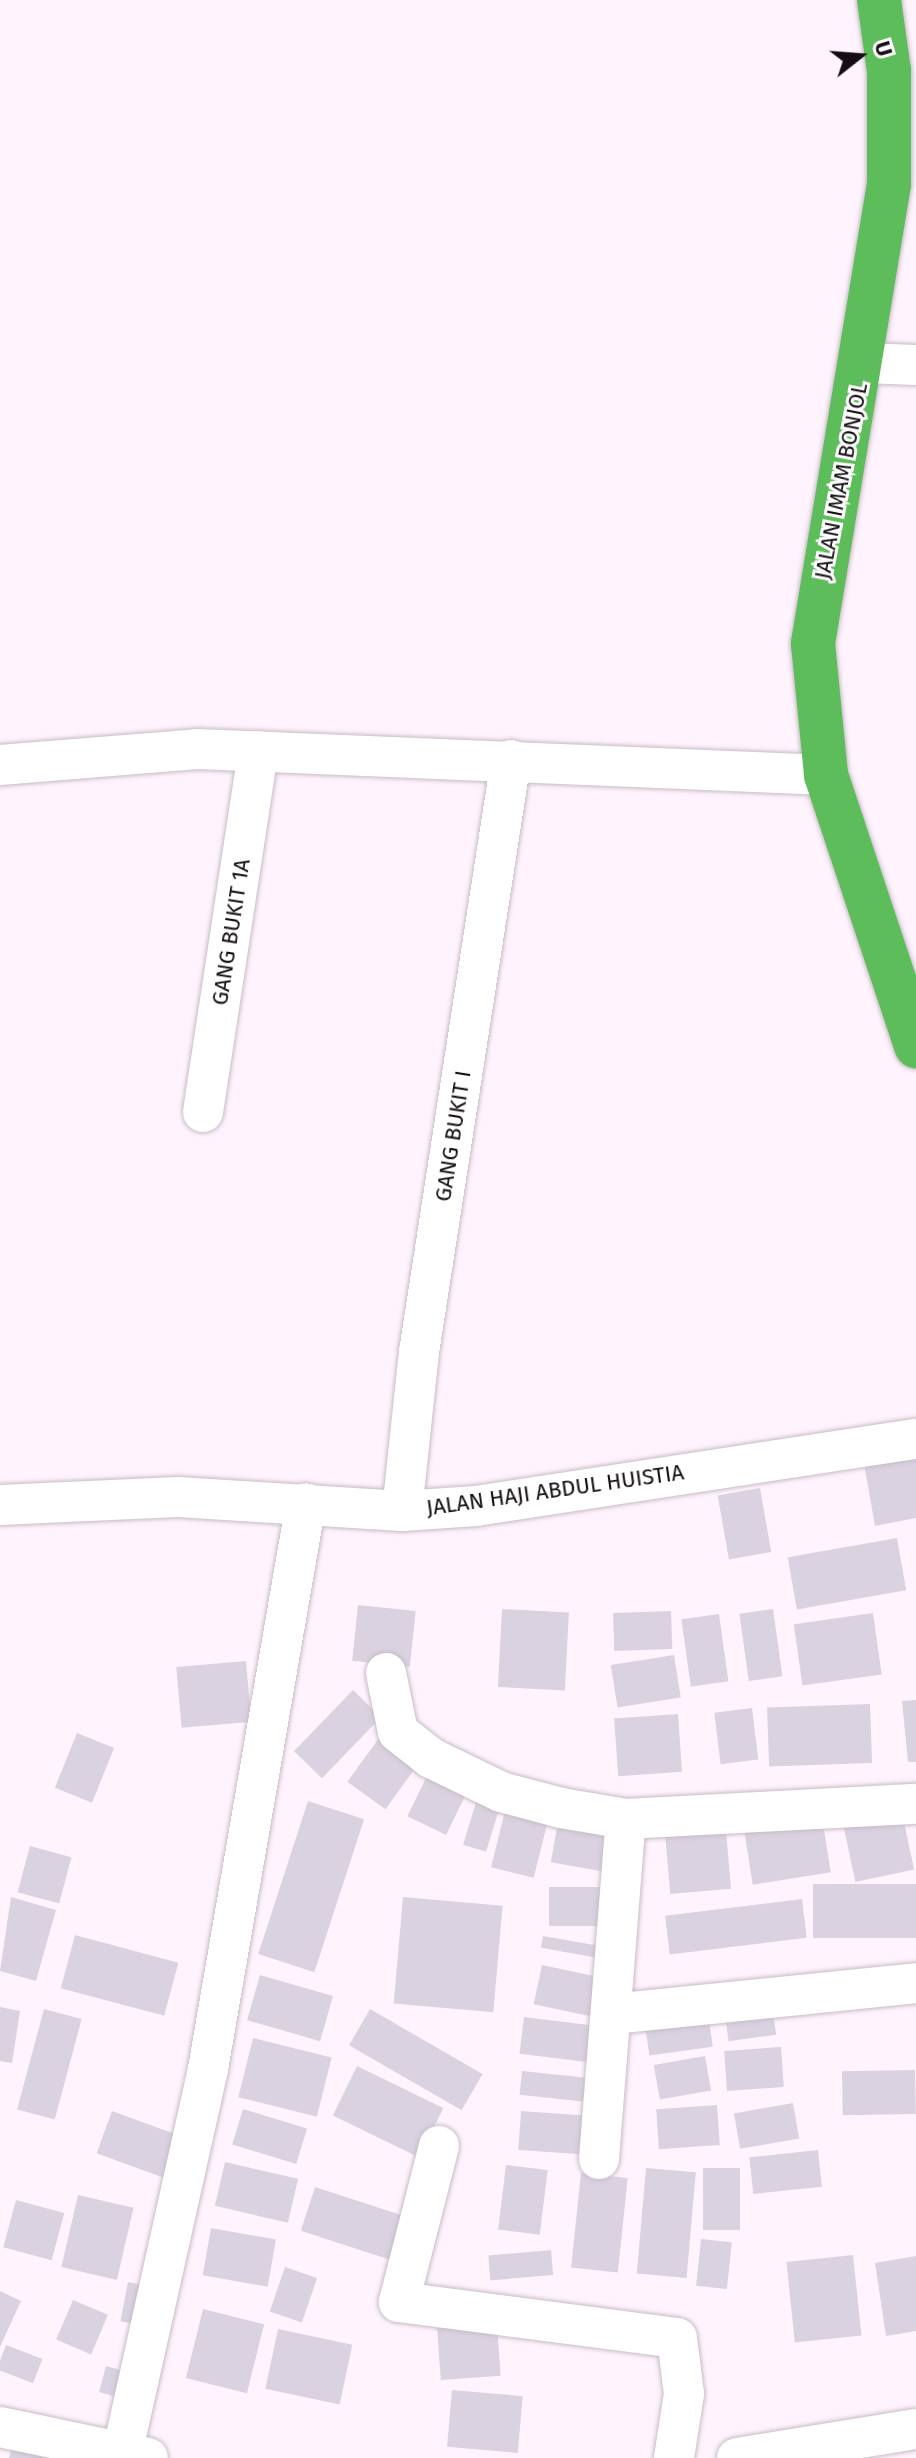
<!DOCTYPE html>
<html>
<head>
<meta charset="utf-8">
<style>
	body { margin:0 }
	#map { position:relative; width:916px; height:2458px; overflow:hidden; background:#fff4fe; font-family:"Fira Sans",sans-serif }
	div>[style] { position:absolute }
	.building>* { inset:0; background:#dad2e1; transform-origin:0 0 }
	.roads { filter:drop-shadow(0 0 2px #c8bbc7) drop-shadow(0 0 2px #c8bbc7) }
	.minor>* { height:40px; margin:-20px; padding:0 20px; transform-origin:20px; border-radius:20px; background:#fff }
	.highway>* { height:44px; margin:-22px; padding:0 22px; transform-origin:22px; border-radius:22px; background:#5dbd5a }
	span { translate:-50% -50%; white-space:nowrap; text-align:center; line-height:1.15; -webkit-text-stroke:6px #fff; paint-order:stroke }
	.street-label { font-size:22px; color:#130e13 }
	.north { position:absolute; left:820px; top:16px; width:80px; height:80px; -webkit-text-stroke:6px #fff; paint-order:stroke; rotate:73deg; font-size:22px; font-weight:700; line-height:32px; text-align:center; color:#130e13 }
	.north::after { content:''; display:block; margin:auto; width:28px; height:36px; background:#130e13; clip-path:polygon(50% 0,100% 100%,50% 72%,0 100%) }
</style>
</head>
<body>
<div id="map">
	<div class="building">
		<div style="clip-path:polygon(916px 1449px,916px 1518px,875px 1526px,863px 1458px)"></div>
		<div style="left:760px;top:1488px;width:65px;height:43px;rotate:80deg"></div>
		<div style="left:897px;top:1538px;width:53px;height:111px;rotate:80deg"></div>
		<div style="left:358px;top:1605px;width:58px;height:56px;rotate:6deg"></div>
		<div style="left:502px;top:1609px;width:67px;height:78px;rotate:3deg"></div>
		<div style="left:773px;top:1609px;width:68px;height:34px;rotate:82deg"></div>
		<div style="left:671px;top:1611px;width:38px;height:58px;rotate:88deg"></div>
		<div style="left:873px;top:1613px;width:62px;height:80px;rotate:82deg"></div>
		<div style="left:719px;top:1614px;width:68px;height:38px;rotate:82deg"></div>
		<div style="left:674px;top:1655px;width:43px;height:64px;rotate:81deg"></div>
		<div style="left:246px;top:1661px;width:61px;height:70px;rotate:85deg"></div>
		<div style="left:353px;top:1690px;width:39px;height:85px;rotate:44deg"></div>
		<div style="clip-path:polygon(916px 1700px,916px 1762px,908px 1762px,902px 1701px)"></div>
		<div style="left:870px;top:1704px;width:59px;height:103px;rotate:88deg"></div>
		<div style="left:752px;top:1708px;width:52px;height:38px;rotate:83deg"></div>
		<div style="left:678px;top:1714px;width:58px;height:64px;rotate:86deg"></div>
		<div style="left:77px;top:1733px;width:40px;height:59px;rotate:22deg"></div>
		<div style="left:382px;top:1734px;width:47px;height:59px;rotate:36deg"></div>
		<div style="left:428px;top:1774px;width:43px;height:47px;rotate:26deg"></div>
		<div style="left:478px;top:1796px;width:24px;height:51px;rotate:17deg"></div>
		<div style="left:308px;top:1801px;width:59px;height:161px;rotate:18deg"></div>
		<div style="left:506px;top:1807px;width:44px;height:62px;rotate:14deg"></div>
		<div style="left:901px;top:1808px;width:63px;height:60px;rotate:78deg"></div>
		<div style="left:559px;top:1816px;width:56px;height:47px;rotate:10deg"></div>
		<div style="left:822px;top:1817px;width:56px;height:79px;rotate:81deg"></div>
		<div style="left:726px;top:1831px;width:58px;height:61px;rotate:85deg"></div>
		<div style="left:30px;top:1846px;width:43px;height:48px;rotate:15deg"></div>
		<div style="left:916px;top:1884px;width:54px;height:103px;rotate:90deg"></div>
		<div style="left:549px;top:1887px;width:54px;height:39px"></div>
		<div style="clip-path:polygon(11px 1897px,56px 1910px,36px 1981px,0 1971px)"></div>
		<div style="left:403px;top:1897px;width:100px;height:107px;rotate:5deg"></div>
		<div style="left:802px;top:1899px;width:39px;height:138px;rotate:83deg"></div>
		<div style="left:75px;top:1935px;width:107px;height:55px;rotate:15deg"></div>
		<div style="left:543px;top:1936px;width:61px;height:12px;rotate:10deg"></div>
		<div style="left:542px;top:1965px;width:64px;height:40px;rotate:12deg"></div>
		<div style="left:260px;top:1975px;width:76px;height:47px;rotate:16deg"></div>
		<div style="left:771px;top:1998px;width:37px;height:48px;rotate:82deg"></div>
		<div style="clip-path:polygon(0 2007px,20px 2011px,12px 2063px,0 2061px)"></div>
		<div style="left:44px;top:2009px;width:39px;height:104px;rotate:15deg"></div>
		<div style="left:370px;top:2009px;width:130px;height:42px;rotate:30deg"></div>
		<div style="left:708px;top:2013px;width:34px;height:64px;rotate:82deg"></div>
		<div style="left:524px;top:2017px;width:76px;height:37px;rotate:7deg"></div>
		<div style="left:253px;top:2038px;width:81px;height:61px;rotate:14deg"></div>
		<div style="left:781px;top:2047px;width:40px;height:57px;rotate:86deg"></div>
		<div style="left:705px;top:2056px;width:35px;height:52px;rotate:80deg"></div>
		<div style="left:357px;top:2066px;width:96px;height:55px;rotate:26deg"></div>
		<div style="left:915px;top:2070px;width:44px;height:73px;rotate:89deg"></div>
		<div style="left:522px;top:2071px;width:72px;height:24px;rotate:6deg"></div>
		<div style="left:793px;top:2103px;width:36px;height:60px;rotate:80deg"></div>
		<div style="left:717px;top:2105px;width:40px;height:61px;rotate:86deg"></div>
		<div style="left:243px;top:2109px;width:67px;height:37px;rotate:17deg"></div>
		<div style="left:112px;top:2111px;width:70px;height:45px;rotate:20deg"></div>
		<div style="left:521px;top:2111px;width:78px;height:39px;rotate:4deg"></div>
		<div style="left:818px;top:2150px;width:37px;height:69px;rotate:84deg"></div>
		<div style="left:225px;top:2162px;width:75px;height:45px;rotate:13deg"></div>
		<div style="left:506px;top:2165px;width:42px;height:65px;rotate:7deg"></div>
		<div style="left:646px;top:2168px;width:50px;height:106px;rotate:5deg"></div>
		<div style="left:703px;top:2168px;width:37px;height:62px"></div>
		<div style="left:581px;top:2173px;width:47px;height:95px;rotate:6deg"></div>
		<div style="left:315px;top:2187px;width:101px;height:46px;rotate:18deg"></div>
		<div style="left:78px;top:2195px;width:57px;height:74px;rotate:13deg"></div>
		<div style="left:16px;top:2200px;width:50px;height:49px;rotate:15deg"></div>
		<div style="left:211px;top:2228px;width:66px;height:48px;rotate:10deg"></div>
		<div style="left:701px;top:2239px;width:31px;height:47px;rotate:6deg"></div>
		<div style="left:551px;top:2250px;width:25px;height:63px;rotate:85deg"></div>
		<div style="left:853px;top:2255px;width:81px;height:67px;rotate:84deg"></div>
		<div style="clip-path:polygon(916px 2256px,916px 2331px,886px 2336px,875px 2263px)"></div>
		<div style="left:285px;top:2267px;width:34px;height:47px;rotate:19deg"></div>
		<div style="left:128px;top:2282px;width:31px;height:40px;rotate:11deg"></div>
		<div style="clip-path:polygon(0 2291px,21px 2301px,0 2347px)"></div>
		<div style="left:73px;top:2300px;width:38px;height:43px;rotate:23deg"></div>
		<div style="left:203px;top:2309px;width:63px;height:71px;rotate:14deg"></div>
		<div style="left:497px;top:2324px;width:52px;height:60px;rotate:86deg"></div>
		<div style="left:278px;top:2329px;width:76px;height:61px;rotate:12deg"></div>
		<div style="left:6px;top:2345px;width:39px;height:26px;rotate:21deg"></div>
		<div style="left:106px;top:2366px;width:27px;height:27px;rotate:15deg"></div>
		<div style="left:452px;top:2390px;width:71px;height:57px;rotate:5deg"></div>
		<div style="clip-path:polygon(16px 2434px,66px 2458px,9px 2458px)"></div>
	</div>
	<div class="roads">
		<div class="minor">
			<div style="left:864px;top:363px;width:52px;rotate:2.2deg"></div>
			<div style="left:0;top:765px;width:198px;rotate:-4.6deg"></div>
			<div style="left:197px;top:749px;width:630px;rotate:2.37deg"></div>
			<div style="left:203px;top:1112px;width:365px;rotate:-81.3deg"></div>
			<div style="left:0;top:1505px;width:178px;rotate:-2.6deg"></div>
			<div style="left:178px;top:1497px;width:224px;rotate:3.6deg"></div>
			<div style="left:402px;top:1511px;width:74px;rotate:-3.9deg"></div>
			<div style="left:476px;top:1506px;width:445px;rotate:-8.7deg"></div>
			<div style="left:402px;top:1511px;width:160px;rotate:-83.9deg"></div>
			<div style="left:419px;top:1352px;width:599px;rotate:-81.17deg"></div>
			<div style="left:386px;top:1673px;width:60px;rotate:78.5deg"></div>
			<div style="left:398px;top:1732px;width:42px;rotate:38.2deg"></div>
			<div style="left:431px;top:1758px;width:78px;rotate:25.9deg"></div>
			<div style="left:501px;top:1792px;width:62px;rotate:14.9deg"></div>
			<div style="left:561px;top:1808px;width:66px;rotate:9.6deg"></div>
			<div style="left:626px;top:1819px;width:290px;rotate:-3deg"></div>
			<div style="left:612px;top:2014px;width:306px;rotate:-5.8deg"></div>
			<div style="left:439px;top:2146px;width:161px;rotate:104.4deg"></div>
			<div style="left:399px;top:2302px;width:280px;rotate:7.4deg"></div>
			<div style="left:677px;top:2338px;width:56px;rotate:82.9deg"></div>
			<div style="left:684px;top:2394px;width:65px;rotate:98.9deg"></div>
			<div style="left:599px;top:2159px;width:341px;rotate:-85.5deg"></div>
			<div style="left:0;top:2427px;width:151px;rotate:11.8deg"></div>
			<div style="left:122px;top:2454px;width:394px;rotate:-77.4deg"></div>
			<div style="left:208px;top:2069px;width:574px;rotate:-80.18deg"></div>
			<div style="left:737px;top:2458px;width:181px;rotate:-9.2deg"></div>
		</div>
		<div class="highway">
			<div style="left:879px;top:0;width:72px;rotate:82deg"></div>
			<div style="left:889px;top:71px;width:113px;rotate:90deg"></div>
			<div style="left:889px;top:184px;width:466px;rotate:99.4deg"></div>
			<div style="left:813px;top:644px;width:132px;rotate:84.3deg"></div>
			<div style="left:826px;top:775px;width:286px;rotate:71.6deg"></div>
		</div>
	</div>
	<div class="street-label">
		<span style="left:841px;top:481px;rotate:-79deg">JALAN IMAM BONJOL</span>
		<span style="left:231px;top:932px;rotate:-81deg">GANG BUKIT 1A</span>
		<span style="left:453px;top:1136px;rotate:-81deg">GANG BUKIT I</span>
		<span style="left:555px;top:1490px;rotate:-8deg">JALAN HAJI ABDUL HUISTIA</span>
	</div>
	<div class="north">U</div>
</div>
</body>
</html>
